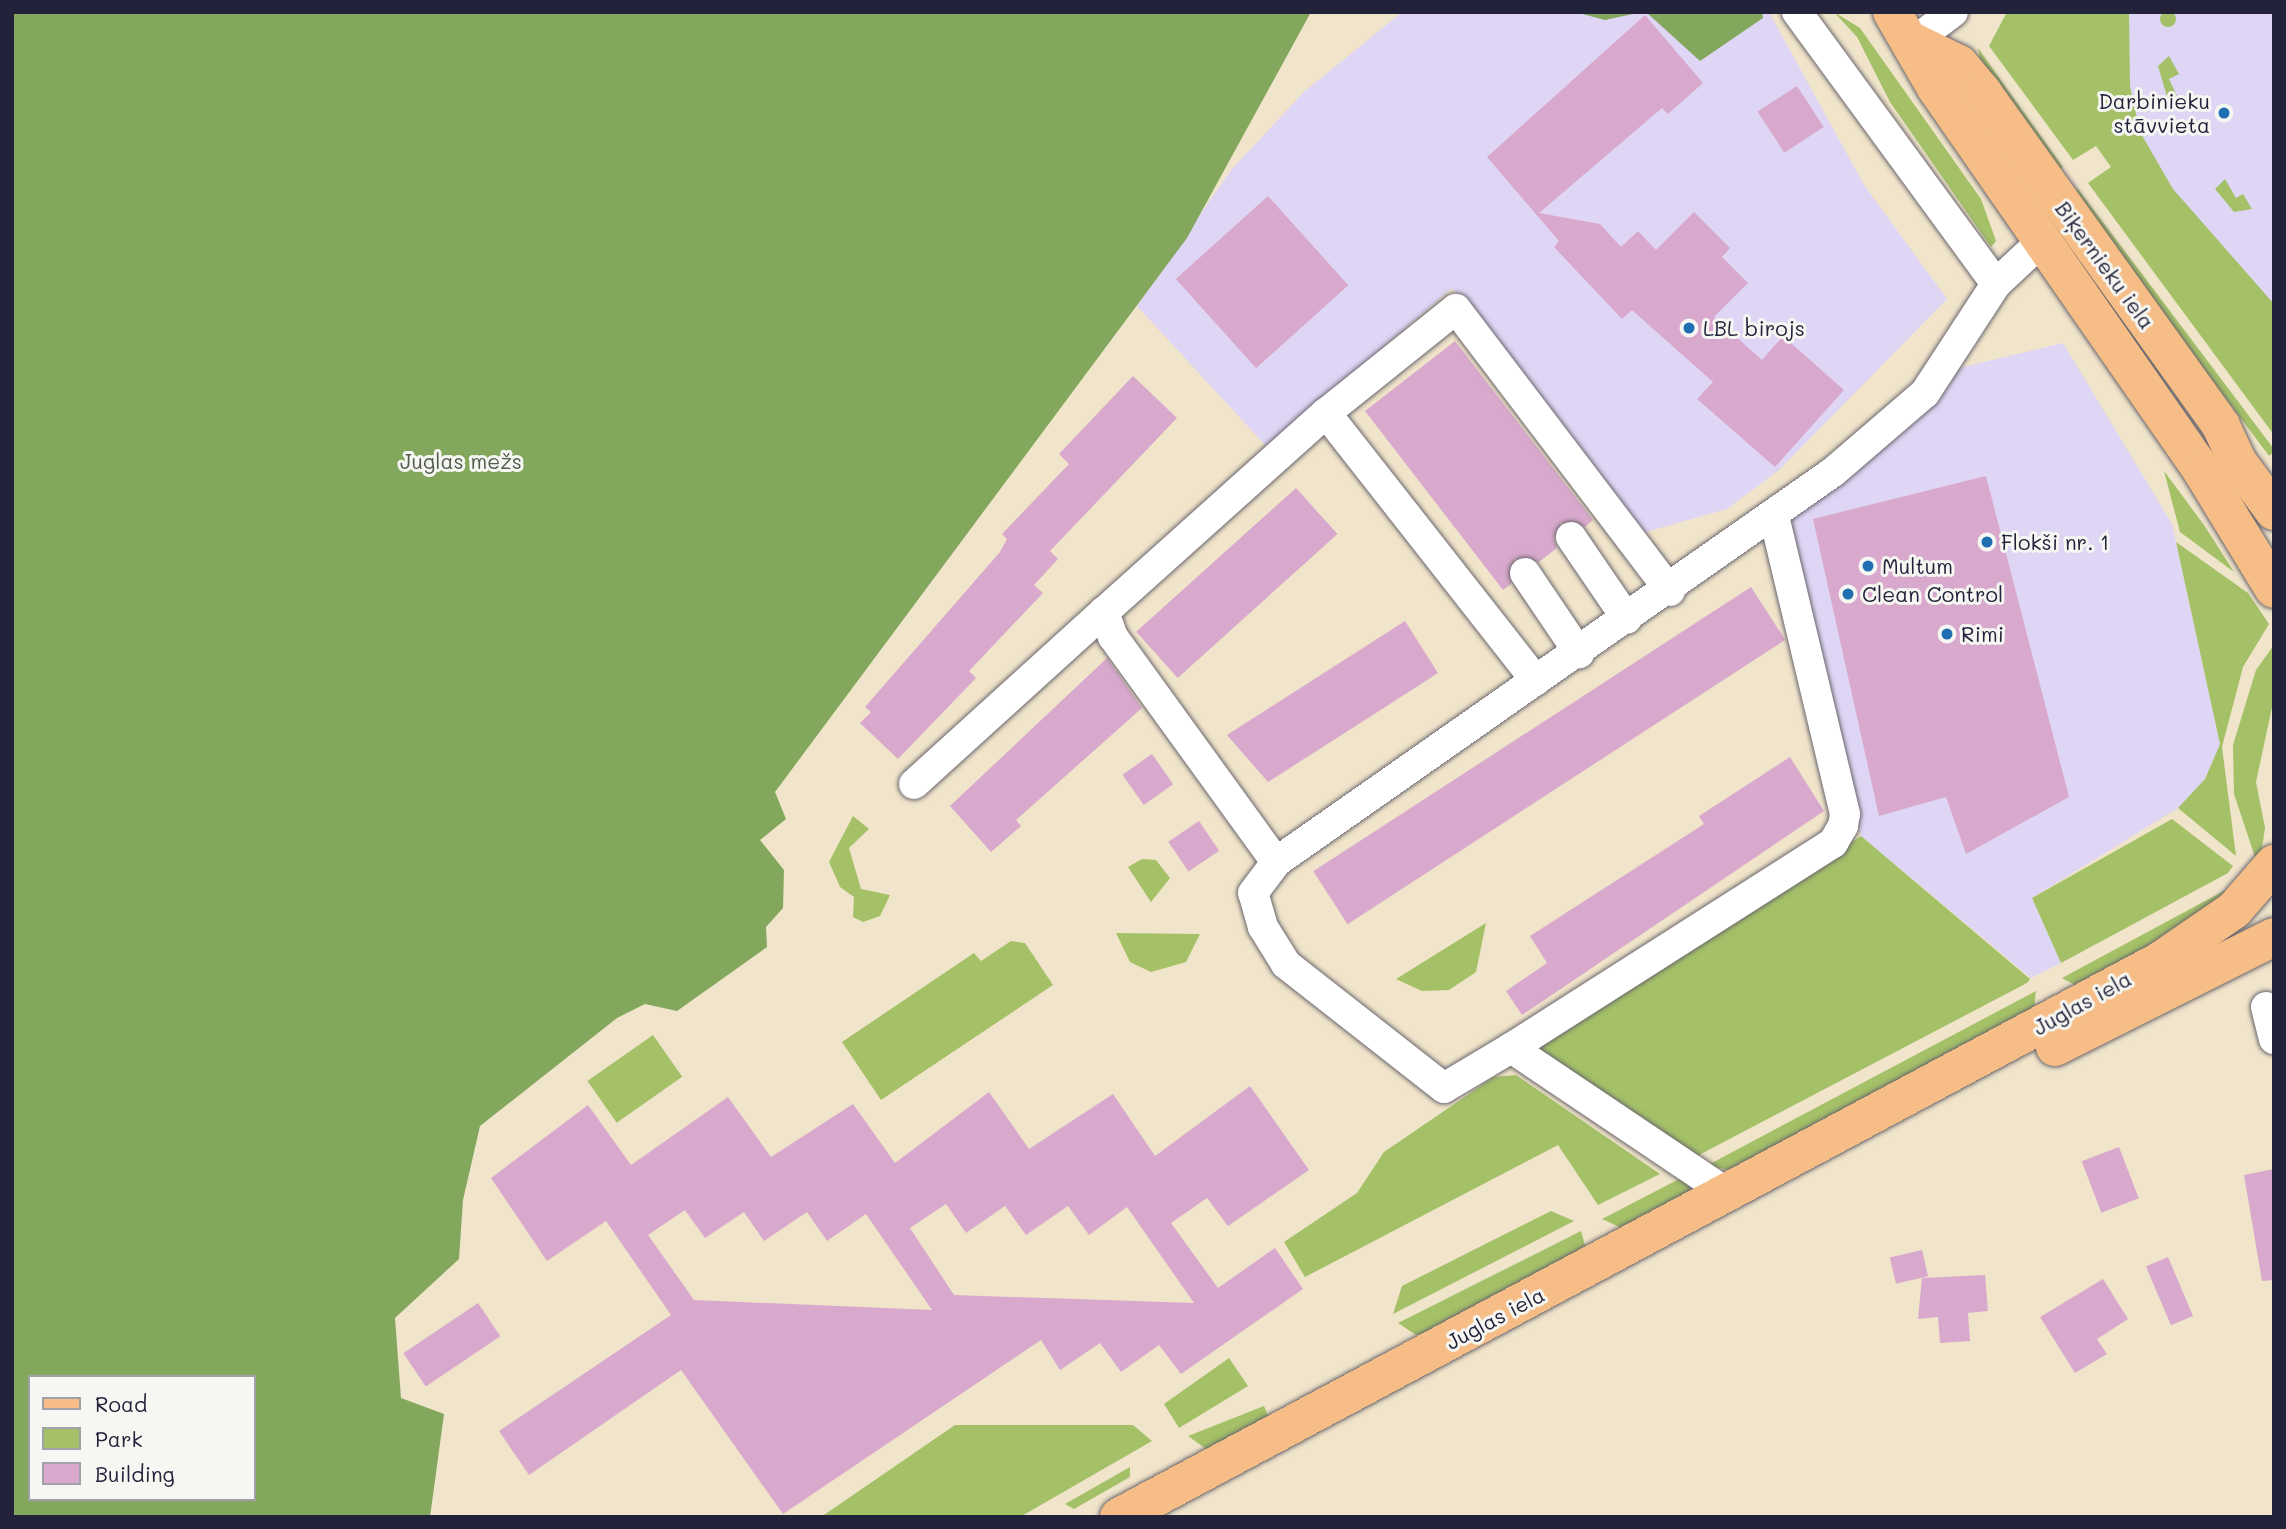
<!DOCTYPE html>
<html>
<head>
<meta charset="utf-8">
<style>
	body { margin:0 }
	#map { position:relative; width:2286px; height:1529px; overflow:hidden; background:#f0e4ca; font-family:Mali,sans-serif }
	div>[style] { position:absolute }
	.built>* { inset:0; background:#dfd5f5 }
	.green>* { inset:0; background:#a4c168; transform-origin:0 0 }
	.round { border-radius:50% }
	.forest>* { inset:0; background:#83a75c }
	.building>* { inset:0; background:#d8a9cc; transform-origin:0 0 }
	.roads { filter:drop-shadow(0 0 2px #6a666d) drop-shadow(0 0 2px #6a666d) }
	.street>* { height:30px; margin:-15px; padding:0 15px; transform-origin:15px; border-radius:15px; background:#fff }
	.primary>* { height:38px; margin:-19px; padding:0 19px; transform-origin:19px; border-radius:19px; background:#f6be86 }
	.dots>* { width:19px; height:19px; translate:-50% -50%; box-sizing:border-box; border:4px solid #f6f6f2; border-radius:50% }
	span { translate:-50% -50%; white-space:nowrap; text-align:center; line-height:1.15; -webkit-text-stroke:6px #f6f6f2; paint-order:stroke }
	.poi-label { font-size:21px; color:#22223b }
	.right { translate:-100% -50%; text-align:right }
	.left { translate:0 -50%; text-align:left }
	.street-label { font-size:21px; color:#22223b }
	.park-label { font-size:21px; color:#505a4b }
	.frame { position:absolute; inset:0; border:14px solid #22223b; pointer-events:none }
	.legend { position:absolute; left:28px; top:1375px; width:228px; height:126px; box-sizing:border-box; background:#f6f6f2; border:2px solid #a1a1a9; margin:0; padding:9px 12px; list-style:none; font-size:21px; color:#22223b }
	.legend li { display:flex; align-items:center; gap:14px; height:35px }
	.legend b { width:35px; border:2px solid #a1a1a9 }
</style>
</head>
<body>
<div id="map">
	<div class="built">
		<div style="clip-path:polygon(1402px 12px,1769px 12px,1864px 185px,1947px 299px,1779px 470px,1727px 509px,1642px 533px,1452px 288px,1267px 447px,1137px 306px,1231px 170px,1304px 92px)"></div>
		<div style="clip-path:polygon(2020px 12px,2274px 12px,2274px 310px)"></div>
		<div style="clip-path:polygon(2063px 343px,2172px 524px,2220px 744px,2205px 779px,2178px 808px,2032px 898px,2061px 963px,2031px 978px,1861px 836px,1787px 517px,1963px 367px)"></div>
	</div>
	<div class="green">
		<div class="round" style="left:2160px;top:11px;width:16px;height:16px"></div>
		<div style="clip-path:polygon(1834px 12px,1860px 28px,1981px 199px,1996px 241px,1991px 247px,1890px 102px,1857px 37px)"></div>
		<div style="clip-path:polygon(2007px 12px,2129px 12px,2130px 86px,2140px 132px,2173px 189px,2274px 304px,2274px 435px,2088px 183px,2111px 167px,2096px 146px,2073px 160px,1989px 46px)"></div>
		<div style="clip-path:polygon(1978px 48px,2063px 167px,2057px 172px,1980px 60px)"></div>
		<div style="clip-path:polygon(2169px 56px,2179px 74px,2169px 79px,2177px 96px,2168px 100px,2158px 66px)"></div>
		<div style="clip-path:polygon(2225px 179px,2236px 198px,2243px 194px,2252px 209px,2234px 212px,2215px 189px)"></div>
		<div style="left:2078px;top:189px;width:328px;height:8px;rotate:53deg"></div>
		<div style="clip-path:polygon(2164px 471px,2204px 525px,2234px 572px,2180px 532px)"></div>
		<div style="clip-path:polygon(2176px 542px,2248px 593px,2269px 624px,2243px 667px,2222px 747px,2236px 856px,2178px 808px,2205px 779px,2220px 744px)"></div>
		<div style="clip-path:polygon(2274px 645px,2274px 698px,2256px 782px,2265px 828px,2259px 869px,2234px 794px,2233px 745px,2256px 670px)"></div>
		<div style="clip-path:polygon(853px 816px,869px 829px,849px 848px,861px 889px,890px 895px,880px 916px,863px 922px,853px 917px,854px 897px,840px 887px,829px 862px)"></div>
		<div style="clip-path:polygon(2172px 819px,2233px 866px,2228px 873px,2061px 963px,2032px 898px)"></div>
		<div style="clip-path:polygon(1861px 836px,2030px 979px,2027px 983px,1697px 1156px,1541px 1050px,1543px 1042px)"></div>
		<div style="clip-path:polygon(1142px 859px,1156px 860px,1170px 878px,1151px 902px,1128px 867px)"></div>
		<div style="clip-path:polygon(2244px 880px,2248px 884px,2080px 988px,2062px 978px)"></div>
		<div style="clip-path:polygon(1486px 923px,1476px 972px,1449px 990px,1422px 991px,1396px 979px)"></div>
		<div style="clip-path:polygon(1116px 933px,1200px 934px,1186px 962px,1151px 972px,1130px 962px)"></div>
		<div style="clip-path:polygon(1011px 941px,1025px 943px,1053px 985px,881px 1100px,842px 1042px,974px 953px,981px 961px)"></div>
		<div style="clip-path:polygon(2036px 991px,2034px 1009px,1736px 1172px,1708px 1165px)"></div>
		<div style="left:653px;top:1035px;width:51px;height:80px;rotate:55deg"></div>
		<div style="clip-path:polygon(1516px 1075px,1660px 1174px,1598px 1205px,1558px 1145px,1305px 1277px,1284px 1242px,1357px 1193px,1384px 1152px,1494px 1077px)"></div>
		<div style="clip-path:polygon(1685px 1176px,1692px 1193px,1626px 1230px,1602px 1219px)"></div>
		<div style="clip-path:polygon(1551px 1211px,1574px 1221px,1393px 1314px,1402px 1286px)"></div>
		<div style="clip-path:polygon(1581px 1231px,1586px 1249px,1428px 1334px,1416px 1335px,1398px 1323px)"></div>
		<div style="clip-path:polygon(1229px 1358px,1248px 1386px,1179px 1428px,1164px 1404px)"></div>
		<div style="clip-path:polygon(1264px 1406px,1269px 1418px,1209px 1451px,1188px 1436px)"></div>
		<div style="clip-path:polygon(955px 1425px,1133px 1425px,1152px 1441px,1020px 1517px,821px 1517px)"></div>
		<div style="clip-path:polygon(1130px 1467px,1130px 1477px,1074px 1509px,1065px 1504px)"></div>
	</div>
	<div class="forest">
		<div style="clip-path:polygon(evenodd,12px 12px,1311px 12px,1187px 238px,775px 792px,786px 819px,760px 840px,784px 870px,783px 908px,766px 927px,767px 947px,677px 1011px,645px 1004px,617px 1018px,480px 1126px,463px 1200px,459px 1259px,395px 1318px,401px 1398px,444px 1414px,430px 1517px,12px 1517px,12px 12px,30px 1377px,254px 1377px,254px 1499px,30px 1499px,30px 1377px)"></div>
		<div style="clip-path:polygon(1575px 12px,1642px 12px,1605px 20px)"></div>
		<div style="clip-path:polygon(1646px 12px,1762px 12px,1763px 18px,1700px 61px)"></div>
	</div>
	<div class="building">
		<div style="clip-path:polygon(1645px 15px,1703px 83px,1668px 114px,1662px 108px,1539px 213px,1600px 224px,1621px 247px,1638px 231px,1656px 250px,1694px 212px,1730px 248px,1722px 257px,1748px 283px,1714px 317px,1762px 360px,1783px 336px,1844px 390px,1775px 467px,1697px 399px,1713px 382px,1632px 310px,1622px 319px,1554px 247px,1559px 241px,1487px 157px)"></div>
		<div style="left:1797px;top:86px;width:49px;height:47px;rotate:57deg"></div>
		<div style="left:1268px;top:196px;width:120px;height:124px;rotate:48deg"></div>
		<div style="clip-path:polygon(1455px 341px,1593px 520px,1585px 527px,1561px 523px,1554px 538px,1557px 548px,1539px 562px,1515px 559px,1511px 584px,1503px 590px,1365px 411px)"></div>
		<div style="clip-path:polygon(1133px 376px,1177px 418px,1050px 551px,1058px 559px,1034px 585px,1043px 593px,969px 671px,976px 678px,898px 759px,860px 723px,871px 712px,865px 707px,1000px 552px,1007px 539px,1002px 534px,1069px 464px,1059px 454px)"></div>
		<div style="clip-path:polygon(1986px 476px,2069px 797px,1966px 854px,1946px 797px,1879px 816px,1813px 519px)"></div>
		<div style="left:1296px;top:488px;width:62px;height:215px;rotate:48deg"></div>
		<div style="left:1751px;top:587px;width:63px;height:522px;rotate:57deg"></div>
		<div style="clip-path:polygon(1405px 621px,1438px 673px,1390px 704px,1268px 782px,1227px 735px)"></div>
		<div style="clip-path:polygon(1107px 658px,1142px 708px,1016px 820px,1021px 826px,991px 852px,950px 806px)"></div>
		<div style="left:1152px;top:754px;width:37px;height:36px;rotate:55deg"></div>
		<div style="clip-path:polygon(1790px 757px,1824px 811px,1522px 1015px,1506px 991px,1547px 963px,1530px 936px,1704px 824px,1699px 816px)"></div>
		<div style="left:1199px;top:821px;width:36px;height:37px;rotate:56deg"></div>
		<div style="clip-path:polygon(evenodd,1250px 1086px,1309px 1170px,1228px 1226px,1207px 1198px,1171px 1223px,1218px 1288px,1275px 1248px,1303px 1289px,1181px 1374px,1159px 1345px,1121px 1372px,1100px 1343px,1060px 1370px,1041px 1340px,783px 1514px,681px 1370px,529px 1475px,499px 1431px,671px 1315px,606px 1221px,547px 1261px,491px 1178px,588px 1105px,631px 1165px,728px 1097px,771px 1157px,853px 1104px,895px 1163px,989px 1092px,1029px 1149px,1113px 1094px,1155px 1156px,1250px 1086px,946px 1204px,966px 1233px,1005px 1206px,1026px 1235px,1068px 1206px,1089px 1235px,1127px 1207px,1194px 1303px,954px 1295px,910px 1228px,946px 1204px,1250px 1086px,685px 1210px,705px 1238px,744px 1212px,764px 1241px,807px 1212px,827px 1241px,866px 1214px,932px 1310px,694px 1300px,648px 1235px,685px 1210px)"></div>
		<div style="left:2119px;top:1147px;width:55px;height:40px;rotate:69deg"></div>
		<div style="clip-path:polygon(2274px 1169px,2274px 1280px,2262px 1281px,2244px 1175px)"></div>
		<div style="left:1922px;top:1250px;width:27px;height:33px;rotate:77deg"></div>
		<div style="left:2168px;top:1257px;width:64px;height:24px;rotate:67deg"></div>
		<div style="clip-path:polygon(1985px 1275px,1988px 1311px,1968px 1313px,1970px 1341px,1940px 1343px,1938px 1317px,1918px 1319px,1922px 1278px)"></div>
		<div style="clip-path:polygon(2103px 1279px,2128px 1319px,2097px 1339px,2107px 1354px,2075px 1373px,2040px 1317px)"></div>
		<div style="left:478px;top:1303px;width:40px;height:90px;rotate:56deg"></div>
	</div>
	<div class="roads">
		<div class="street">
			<div style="left:1797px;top:12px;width:337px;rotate:53.8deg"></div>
			<div style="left:1913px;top:42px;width:50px;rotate:-36.9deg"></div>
			<div style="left:1326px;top:413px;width:340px;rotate:51.9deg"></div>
			<div style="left:1571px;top:537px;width:99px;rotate:55.7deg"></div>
			<div style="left:1525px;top:573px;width:97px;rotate:56deg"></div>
			<div style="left:914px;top:784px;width:256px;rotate:-42.2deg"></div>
			<div style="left:1276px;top:862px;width:278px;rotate:-125.9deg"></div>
			<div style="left:1113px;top:637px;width:27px;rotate:-110deg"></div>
			<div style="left:1104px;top:612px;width:298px;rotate:-41.9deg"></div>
			<div style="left:1326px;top:413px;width:166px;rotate:-38.7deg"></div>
			<div style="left:1456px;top:309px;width:354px;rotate:52.8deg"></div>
			<div style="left:2266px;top:1007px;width:33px;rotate:76deg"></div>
			<div style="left:1511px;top:1048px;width:382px;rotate:-32.5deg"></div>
			<div style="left:1833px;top:843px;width:20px;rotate:-60deg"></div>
			<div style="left:1843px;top:826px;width:12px;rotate:-81deg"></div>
			<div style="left:1845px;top:814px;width:305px;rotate:-103.4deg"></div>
			<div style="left:1730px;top:1195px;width:264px;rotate:-146.1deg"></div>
			<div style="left:1511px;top:1048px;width:78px;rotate:149.2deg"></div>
			<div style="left:1444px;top:1088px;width:201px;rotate:-141.9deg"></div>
			<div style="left:1286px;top:964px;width:44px;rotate:-121.9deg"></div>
			<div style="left:1263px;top:927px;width:35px;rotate:-106deg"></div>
			<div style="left:1253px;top:893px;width:39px;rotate:-53deg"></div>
			<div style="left:1276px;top:862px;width:680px;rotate:-35deg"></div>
			<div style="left:1833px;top:472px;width:121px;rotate:-40.7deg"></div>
			<div style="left:1925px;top:393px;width:130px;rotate:-56.9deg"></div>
			<div style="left:1996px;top:284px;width:64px;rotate:-43.1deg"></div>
		</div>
		<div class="primary">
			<div style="left:1892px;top:12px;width:88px;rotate:59.9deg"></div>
			<div style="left:1936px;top:88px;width:466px;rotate:55.2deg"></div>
			<div style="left:2202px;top:471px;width:138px;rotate:58.6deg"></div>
			<div style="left:1913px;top:42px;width:51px;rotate:25.6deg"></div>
			<div style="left:1959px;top:64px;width:38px;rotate:50deg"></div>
			<div style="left:1983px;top:93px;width:409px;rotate:54.4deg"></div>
			<div style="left:2221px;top:426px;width:38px;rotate:65deg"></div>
			<div style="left:2237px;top:461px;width:62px;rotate:53.5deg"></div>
			<div style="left:2055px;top:1047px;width:245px;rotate:-26.7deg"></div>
			<div style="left:1119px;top:1517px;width:1180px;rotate:-28.11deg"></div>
			<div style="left:2160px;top:961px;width:90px;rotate:-34.6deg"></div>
			<div style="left:2234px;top:910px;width:61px;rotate:-49deg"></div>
		</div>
	</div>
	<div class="dots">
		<div style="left:2224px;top:113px;background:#1f6fb2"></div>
		<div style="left:1689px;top:328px;background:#1f6fb2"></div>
		<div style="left:1987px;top:542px;background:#1f6fb2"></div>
		<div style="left:1868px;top:566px;background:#1f6fb2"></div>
		<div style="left:1848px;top:594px;background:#1f6fb2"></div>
		<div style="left:1947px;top:634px;background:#1f6fb2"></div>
	</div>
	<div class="poi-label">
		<span class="right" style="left:2210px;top:113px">Darbinieku<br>stāvvieta</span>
		<span class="left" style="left:1703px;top:328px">LBL birojs</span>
		<span class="left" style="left:2001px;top:542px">Flokši nr. 1</span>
		<span class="left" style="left:1882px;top:566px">Multum</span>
		<span class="left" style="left:1862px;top:594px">Clean Control</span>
		<span class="left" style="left:1961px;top:634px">Rimi</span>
	</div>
	<div class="street-label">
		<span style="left:2105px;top:265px;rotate:54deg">Biķernieku iela</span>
		<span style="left:2082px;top:1003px;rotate:-29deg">Juglas iela</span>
		<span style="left:1495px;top:1318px;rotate:-28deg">Juglas iela</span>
	</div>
	<div class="park-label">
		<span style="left:461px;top:461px">Juglas mežs</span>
	</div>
	<div class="frame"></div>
	<ul class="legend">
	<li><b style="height:9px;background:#f6be86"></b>Road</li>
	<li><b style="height:19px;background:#a4c168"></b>Park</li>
	<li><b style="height:19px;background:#d8a9cc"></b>Building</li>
	</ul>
</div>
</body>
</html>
